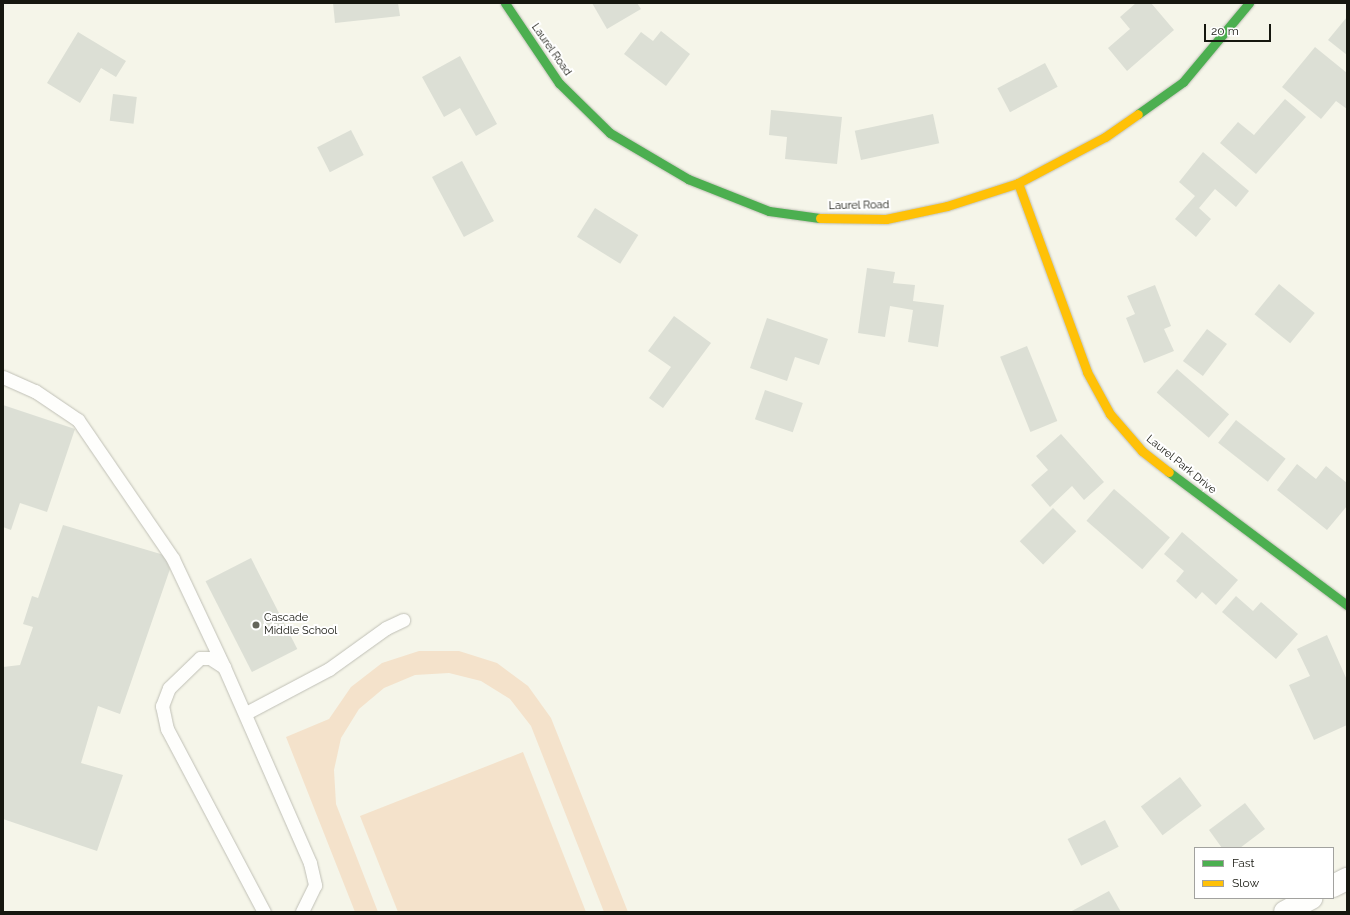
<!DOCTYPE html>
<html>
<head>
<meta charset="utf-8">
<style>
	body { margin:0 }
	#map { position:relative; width:1350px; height:915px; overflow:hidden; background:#f5f5e9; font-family:Raleway,sans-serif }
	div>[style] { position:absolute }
	.green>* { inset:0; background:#f4e2cb }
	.building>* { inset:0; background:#dcdfd5; transform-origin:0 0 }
	.roads { filter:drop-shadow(0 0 1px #c0c0b6) drop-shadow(0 0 1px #c0c0b6) }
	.lane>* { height:13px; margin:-6.5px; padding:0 6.5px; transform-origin:6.5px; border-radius:6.5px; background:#fefefc }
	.street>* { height:22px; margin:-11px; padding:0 11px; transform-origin:11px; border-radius:11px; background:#fefefc }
	.fast>* { height:9px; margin:-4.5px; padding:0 4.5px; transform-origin:4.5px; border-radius:4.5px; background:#4caf50 }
	.slow>* { height:9px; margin:-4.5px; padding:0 4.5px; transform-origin:4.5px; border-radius:4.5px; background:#ffc107 }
	.dots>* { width:11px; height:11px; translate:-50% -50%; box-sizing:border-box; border:2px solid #fff; border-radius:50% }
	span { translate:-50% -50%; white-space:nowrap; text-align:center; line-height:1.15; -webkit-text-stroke:4px #fff; paint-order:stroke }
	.street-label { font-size:11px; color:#16170f }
	.poi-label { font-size:11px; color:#16170f }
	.left { translate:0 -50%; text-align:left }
	.frame { position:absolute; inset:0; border:4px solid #16170f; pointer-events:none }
	.legend { position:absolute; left:1194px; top:847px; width:140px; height:52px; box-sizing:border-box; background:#fff; border:1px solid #a2a29f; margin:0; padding:5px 7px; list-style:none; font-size:12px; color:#16170f }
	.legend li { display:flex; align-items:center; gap:8px; height:20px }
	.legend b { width:20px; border:1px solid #a2a29f }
	.scale { position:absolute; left:1204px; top:24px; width:67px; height:18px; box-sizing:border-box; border:2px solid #16170f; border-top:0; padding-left:5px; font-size:12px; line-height:14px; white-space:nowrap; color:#16170f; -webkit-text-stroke:3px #fff; paint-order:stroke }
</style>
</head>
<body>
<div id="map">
	<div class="green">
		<div style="clip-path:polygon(419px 651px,459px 651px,497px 663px,528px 686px,551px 718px,628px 912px,604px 912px,531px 726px,510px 699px,481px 681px,449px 673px,415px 675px,384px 688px,359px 709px,341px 738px,334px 770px,336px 804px,378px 912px,355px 912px,286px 737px,329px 719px,351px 687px,382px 663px)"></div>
		<div style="clip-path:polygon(523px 752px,586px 912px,398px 912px,360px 816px)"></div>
	</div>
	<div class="building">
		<div style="clip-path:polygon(333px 3px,398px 3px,400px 16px,335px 23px)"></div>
		<div style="clip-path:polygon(592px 3px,637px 3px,641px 9px,607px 29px)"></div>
		<div style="clip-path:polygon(1136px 3px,1151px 3px,1174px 30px,1127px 71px,1108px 48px,1130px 29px,1120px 17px)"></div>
		<div style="clip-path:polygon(1347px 17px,1347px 55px,1328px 40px)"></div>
		<div style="clip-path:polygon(661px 31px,690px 54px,666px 86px,624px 54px,641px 32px,653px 41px)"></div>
		<div style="clip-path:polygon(78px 32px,126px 61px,116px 77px,101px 68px,80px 103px,47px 83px)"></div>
		<div style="clip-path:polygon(1315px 47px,1347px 73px,1347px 109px,1336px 101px,1321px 119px,1282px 87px)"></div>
		<div style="clip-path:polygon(460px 56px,497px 124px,476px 136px,460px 108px,444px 117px,422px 77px)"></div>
		<div style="left:1045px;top:63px;width:27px;height:54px;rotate:62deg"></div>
		<div style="left:113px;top:94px;width:24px;height:27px;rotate:7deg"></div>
		<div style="clip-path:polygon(1285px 99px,1306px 117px,1256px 174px,1220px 143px,1238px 122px,1254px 135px)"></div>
		<div style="clip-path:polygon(771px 110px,842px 117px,837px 164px,785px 159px,787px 137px,769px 135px)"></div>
		<div style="left:933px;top:114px;width:30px;height:80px;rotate:78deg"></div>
		<div style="left:351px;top:130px;width:28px;height:38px;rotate:63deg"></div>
		<div style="clip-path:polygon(1203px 152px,1249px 191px,1236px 207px,1215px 189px,1199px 208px,1211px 219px,1196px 237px,1175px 219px,1195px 196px,1179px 182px)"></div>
		<div style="left:462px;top:161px;width:68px;height:34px;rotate:62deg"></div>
		<div style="left:595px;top:208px;width:51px;height:34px;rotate:32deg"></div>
		<div style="clip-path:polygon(867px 268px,895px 272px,893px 283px,915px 285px,913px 301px,944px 305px,938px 347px,908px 342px,913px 310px,890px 306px,885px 337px,858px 333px)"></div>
		<div style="left:1279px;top:284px;width:46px;height:39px;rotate:39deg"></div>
		<div style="clip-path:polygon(1155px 285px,1171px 326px,1164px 329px,1174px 351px,1144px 363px,1126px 318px,1135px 314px,1127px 296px)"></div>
		<div style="clip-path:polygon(674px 316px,711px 343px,663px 408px,649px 398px,671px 367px,648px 351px)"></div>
		<div style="clip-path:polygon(767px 318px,828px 339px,819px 365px,795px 357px,787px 381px,750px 368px)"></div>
		<div style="left:1207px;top:329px;width:25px;height:40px;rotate:37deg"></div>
		<div style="left:1027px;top:346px;width:81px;height:29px;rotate:68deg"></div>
		<div style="left:1177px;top:369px;width:69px;height:31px;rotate:41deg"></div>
		<div style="left:765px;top:390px;width:40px;height:31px;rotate:19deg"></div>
		<div style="clip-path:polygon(3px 405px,75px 429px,47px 512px,20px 503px,11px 530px,3px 527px)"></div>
		<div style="left:1236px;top:420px;width:63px;height:29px;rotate:38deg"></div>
		<div style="clip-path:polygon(1061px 434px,1104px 482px,1084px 500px,1072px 486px,1050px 507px,1031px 485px,1048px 470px,1036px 456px)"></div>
		<div style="clip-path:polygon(1297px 464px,1316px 479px,1326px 466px,1347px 483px,1347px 506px,1327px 530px,1277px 490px)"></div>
		<div style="left:1114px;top:489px;width:74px;height:42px;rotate:41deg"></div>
		<div style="left:1053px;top:508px;width:33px;height:47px;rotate:45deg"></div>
		<div style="clip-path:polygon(63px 525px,164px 555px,170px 569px,120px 714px,98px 706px,81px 763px,123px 775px,97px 851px,3px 819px,3px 667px,20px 665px,33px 627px,23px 624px,32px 596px,38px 598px)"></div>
		<div style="clip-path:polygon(1182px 532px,1238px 580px,1216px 605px,1202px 592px,1196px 599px,1176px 581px,1184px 571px,1164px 554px)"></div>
		<div style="left:251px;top:558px;width:102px;height:51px;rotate:63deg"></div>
		<div style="clip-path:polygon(1236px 596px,1253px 611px,1261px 602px,1298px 634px,1276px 659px,1222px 612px)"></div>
		<div style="clip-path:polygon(1327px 635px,1347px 680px,1347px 725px,1314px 740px,1289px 685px,1310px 676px,1297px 649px)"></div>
		<div style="left:1180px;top:777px;width:36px;height:49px;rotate:53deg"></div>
		<div style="clip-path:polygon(1245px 803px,1265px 829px,1240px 848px,1222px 848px,1209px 830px)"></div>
		<div style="left:1105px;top:820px;width:30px;height:42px;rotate:63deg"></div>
		<div style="clip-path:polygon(1109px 891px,1121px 912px,1070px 912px)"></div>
	</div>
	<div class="roads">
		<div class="lane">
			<div style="left:3px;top:377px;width:35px;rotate:24deg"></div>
			<div style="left:35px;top:391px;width:52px;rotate:34deg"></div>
			<div style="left:78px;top:420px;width:168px;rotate:55.6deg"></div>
			<div style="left:173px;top:559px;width:119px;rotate:64.7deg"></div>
			<div style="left:246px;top:713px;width:94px;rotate:-27.9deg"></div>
			<div style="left:329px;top:669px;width:70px;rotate:-35.7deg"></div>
			<div style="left:386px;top:628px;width:19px;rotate:-25deg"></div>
			<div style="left:264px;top:912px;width:207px;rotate:-117.9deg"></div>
			<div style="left:167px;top:729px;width:24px;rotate:-102deg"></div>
			<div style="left:162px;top:706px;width:19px;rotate:-69deg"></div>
			<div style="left:169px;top:688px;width:43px;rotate:-44.1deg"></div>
			<div style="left:200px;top:658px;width:10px"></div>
			<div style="left:210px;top:658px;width:17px;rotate:33deg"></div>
			<div style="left:224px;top:667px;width:214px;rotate:66.3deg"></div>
			<div style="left:310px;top:863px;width:23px;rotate:77deg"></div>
			<div style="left:315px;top:885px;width:30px;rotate:116deg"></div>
		</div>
		<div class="street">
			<div style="left:1333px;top:886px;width:16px;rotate:-27deg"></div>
			<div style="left:1285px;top:912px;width:30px;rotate:-28deg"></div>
		</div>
		<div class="fast">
			<div style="left:505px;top:3px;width:97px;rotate:56deg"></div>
			<div style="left:559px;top:83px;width:71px;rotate:44.4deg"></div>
			<div style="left:610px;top:133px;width:91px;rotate:30.5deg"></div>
			<div style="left:688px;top:179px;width:87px;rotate:21.6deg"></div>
			<div style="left:769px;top:211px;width:51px;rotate:7.8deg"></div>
			<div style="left:1138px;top:114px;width:55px;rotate:-35.4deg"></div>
			<div style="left:1183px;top:82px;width:103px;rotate:-50.1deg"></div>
			<div style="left:1169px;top:472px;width:222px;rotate:36.8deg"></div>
		</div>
		<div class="slow">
			<div style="left:1018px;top:183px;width:201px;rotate:69.9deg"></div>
			<div style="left:1087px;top:372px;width:48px;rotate:61.3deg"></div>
			<div style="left:1110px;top:414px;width:49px;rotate:49.1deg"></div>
			<div style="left:1142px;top:451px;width:34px;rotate:38deg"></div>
			<div style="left:820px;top:218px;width:66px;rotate:0.9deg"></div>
			<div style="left:886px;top:219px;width:62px;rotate:-12deg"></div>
			<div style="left:947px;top:206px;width:75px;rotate:-17.9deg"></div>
			<div style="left:1018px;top:183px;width:98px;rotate:-27.9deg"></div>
			<div style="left:1105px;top:137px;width:40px;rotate:-34.9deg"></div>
		</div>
	</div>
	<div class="dots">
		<div style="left:256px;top:625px;background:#64655b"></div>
	</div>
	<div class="street-label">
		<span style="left:551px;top:50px;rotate:55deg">Laurel Road</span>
		<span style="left:859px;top:206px;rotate:-1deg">Laurel Road</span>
		<span style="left:1181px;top:465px;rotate:39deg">Laurel Park Drive</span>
	</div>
	<div class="poi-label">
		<span class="left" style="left:264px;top:625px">Cascade<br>Middle School</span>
	</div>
	<div class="frame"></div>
	<ul class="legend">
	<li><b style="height:5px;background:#4caf50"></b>Fast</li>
	<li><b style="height:5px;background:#ffc107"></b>Slow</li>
	</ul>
	<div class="scale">20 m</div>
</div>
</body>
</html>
